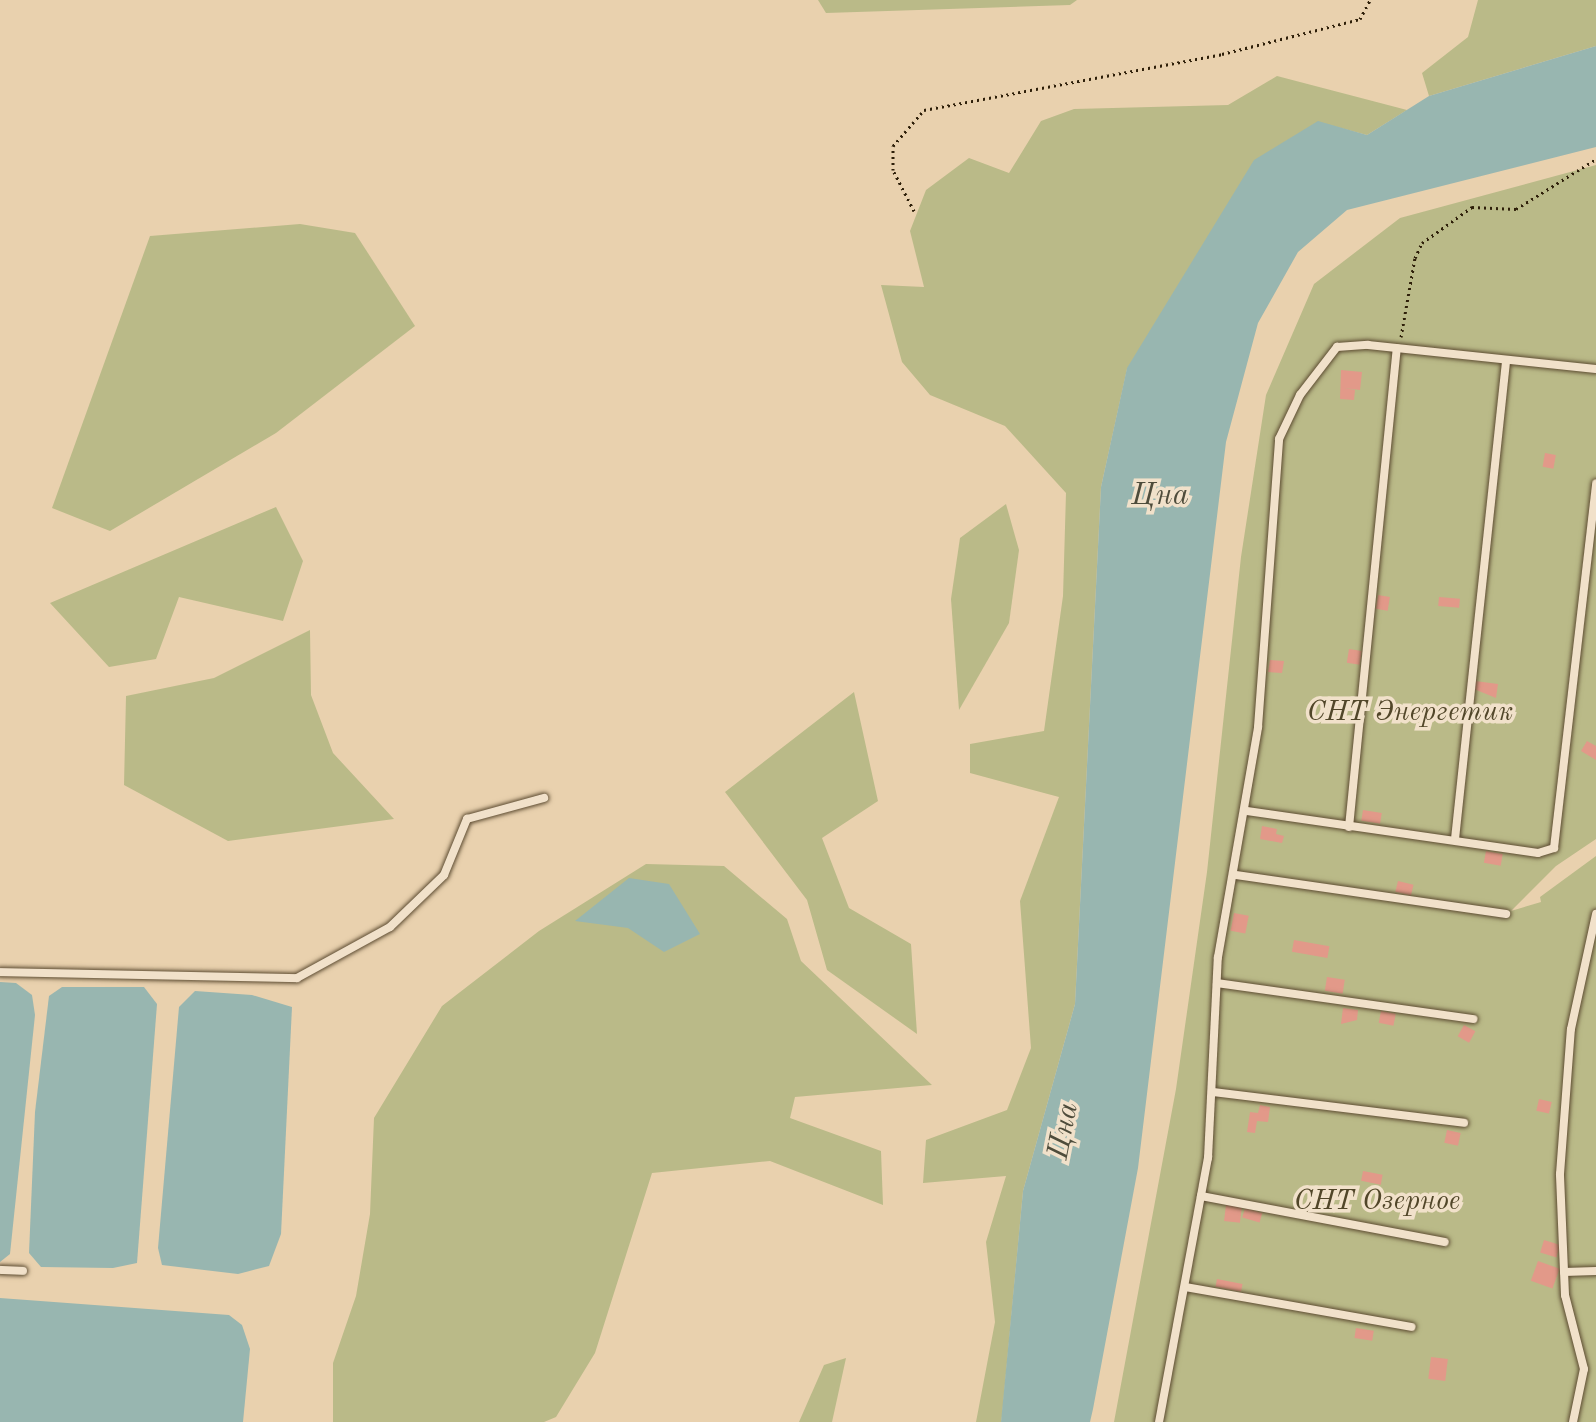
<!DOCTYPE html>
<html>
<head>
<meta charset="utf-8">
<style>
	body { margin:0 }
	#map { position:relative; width:1596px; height:1422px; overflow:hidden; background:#e9d1ae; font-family:"Old Standard TT",serif }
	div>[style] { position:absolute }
	.green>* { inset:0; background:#baba88 }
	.water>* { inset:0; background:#98b6b0 }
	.building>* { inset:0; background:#e29989; transform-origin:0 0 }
	.path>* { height:3px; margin-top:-1.5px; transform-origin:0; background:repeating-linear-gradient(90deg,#2e1f09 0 2px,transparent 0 6px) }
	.roads { filter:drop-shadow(0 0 2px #5d4c32) drop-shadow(0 0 2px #5d4c32) }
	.service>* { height:8px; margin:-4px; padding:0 4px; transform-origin:4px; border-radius:4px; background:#f1e1ca }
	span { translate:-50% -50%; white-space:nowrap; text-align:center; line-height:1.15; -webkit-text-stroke:7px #f1e1ca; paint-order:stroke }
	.park-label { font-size:28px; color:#514629; font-style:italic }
	.water-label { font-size:30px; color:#4e4c3b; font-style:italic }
</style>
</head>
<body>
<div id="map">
	<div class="green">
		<div style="clip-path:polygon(818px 0,1077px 0,1070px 5px,826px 13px)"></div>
		<div style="clip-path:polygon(1478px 0,1596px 0,1596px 46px,1429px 96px,1422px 73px,1468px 37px)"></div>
		<div style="clip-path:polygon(1277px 76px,1407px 110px,1367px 135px,1318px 122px,1184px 278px,1127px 369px,1101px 487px,1075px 1004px,1023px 1191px,1002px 1416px,1001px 1422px,976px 1422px,995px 1322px,986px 1242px,1006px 1176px,923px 1183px,926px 1140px,1007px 1110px,1031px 1048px,1020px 901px,1059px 797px,970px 773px,970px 744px,1044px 731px,1063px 596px,1066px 493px,1005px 426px,930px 395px,902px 362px,881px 285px,924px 287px,910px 231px,926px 190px,969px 158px,1009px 173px,1041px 121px,1074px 109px,1228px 105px)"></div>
		<div style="clip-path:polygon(1596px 165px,1596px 839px,1556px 866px,1511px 911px,1541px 902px,1540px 897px,1596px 856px,1596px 1422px,1114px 1422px,1176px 1089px,1207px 872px,1241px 557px,1266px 395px,1314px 284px,1400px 218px)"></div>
		<div style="clip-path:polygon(300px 224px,355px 233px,415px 326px,276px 433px,110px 531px,52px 508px,150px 236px)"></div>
		<div style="clip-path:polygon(1006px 504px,1019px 550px,1009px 623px,959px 710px,951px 599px,960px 538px)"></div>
		<div style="clip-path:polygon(276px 507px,303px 561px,283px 621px,179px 597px,156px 659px,109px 667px,50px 603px)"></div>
		<div style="clip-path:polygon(310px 630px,311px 695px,333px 753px,394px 819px,228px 841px,124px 785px,126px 696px,214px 678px)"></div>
		<div style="clip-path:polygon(854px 692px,878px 801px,822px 838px,849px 908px,911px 944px,917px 1034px,827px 970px,807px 900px,725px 792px)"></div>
		<div style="clip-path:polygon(646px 864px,724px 866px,787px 919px,801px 961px,932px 1085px,795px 1097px,790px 1118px,881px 1151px,883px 1205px,770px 1161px,652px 1173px,595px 1353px,556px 1417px,544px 1422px,333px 1422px,333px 1363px,356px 1296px,370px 1214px,374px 1118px,442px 1006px,539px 931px)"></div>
		<div style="clip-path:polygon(846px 1358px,832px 1422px,799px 1422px,824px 1365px)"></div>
	</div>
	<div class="water">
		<div style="clip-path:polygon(1596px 46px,1596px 147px,1347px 210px,1298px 252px,1258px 323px,1226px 442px,1138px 1168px,1093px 1409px,1090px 1422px,1001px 1422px,1023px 1191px,1075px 1004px,1101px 487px,1127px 368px,1254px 160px,1318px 121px,1367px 135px,1429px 96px)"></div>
		<div style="clip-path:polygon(629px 878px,669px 884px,700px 934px,664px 952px,628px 928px,575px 921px)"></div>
		<div style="clip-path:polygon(0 982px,16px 983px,32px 995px,35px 1015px,10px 1254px,0 1262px)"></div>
		<div style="clip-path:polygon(62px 987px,144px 987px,157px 1004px,137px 1263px,113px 1268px,41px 1267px,29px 1253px,35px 1112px,49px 996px)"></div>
		<div style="clip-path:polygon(195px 991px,252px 995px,292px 1007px,281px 1234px,269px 1266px,238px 1274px,162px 1265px,158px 1248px,179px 1007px)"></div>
		<div style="clip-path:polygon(0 1298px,229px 1315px,242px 1325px,250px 1349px,243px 1422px,0 1422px)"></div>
	</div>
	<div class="building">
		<div style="clip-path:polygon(1341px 370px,1362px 372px,1360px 390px,1344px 388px,1355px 390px,1354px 400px,1340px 399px)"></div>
		<div style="left:1545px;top:453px;width:11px;height:14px;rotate:10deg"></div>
		<div style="left:1378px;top:595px;width:12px;height:14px;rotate:9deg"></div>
		<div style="left:1439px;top:597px;width:21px;height:9px;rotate:5deg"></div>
		<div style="left:1349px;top:649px;width:13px;height:14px;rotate:9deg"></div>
		<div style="clip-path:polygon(1270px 660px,1284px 661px,1282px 673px,1268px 672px)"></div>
		<div style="clip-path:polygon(1475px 681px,1498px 684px,1496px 698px,1474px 689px)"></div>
		<div style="clip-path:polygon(1587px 741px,1596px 746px,1596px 760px,1581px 751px)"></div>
		<div style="left:1363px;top:810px;width:19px;height:11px;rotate:9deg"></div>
		<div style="clip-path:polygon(1262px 826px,1277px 829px,1276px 834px,1284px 836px,1282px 843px,1260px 839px)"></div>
		<div style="left:1486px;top:851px;width:17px;height:12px;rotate:10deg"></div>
		<div style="left:1398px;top:881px;width:16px;height:11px;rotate:14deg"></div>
		<div style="left:1234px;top:913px;width:15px;height:18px;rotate:11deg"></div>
		<div style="left:1294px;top:940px;width:36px;height:12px;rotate:10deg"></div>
		<div style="left:1327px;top:977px;width:18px;height:14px;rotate:9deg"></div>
		<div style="clip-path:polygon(1343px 1008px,1358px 1010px,1357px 1020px,1341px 1024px)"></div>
		<div style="left:1381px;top:1011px;width:15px;height:12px;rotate:11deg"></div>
		<div style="left:1464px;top:1025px;width:13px;height:13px;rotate:29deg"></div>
		<div style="left:1539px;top:1099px;width:13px;height:12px;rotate:13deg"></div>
		<div style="clip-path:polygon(1260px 1105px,1270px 1107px,1268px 1122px,1257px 1121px,1255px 1133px,1247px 1132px,1250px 1112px,1258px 1113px)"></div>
		<div style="left:1447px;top:1130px;width:14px;height:13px;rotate:12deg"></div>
		<div style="left:1363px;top:1171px;width:20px;height:10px;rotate:11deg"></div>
		<div style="left:1226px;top:1205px;width:16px;height:16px;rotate:7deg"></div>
		<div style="left:1245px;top:1208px;width:18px;height:10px;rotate:16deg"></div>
		<div style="left:1544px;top:1240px;width:17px;height:13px;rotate:17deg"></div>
		<div style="left:1538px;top:1261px;width:23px;height:21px;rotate:20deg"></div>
		<div style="left:1217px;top:1279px;width:26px;height:8px;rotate:11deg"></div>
		<div style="left:1356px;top:1328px;width:18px;height:10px;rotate:9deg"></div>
		<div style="left:1431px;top:1357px;width:17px;height:22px;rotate:7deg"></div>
	</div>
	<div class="path">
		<div style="left:914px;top:211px;width:46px;rotate:-117.1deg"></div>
		<div style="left:893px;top:170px;width:24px;rotate:-90deg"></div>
		<div style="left:893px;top:146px;width:48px;rotate:-49.3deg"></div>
		<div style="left:924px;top:110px;width:303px;rotate:-10.6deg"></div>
		<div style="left:1222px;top:54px;width:142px;rotate:-14.2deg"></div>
		<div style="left:1360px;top:19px;width:21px;rotate:-62deg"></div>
		<div style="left:1401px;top:337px;width:80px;rotate:-80deg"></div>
		<div style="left:1415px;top:258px;width:17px;rotate:-65deg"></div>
		<div style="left:1422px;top:243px;width:62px;rotate:-35.8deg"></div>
		<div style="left:1472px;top:207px;width:44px;rotate:2.6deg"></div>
		<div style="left:1516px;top:209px;width:94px;rotate:-32deg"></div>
	</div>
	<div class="roads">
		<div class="service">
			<div style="left:1247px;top:811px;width:294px;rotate:8.2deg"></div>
			<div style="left:1538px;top:853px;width:17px;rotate:-17deg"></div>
			<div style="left:1554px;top:848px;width:367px;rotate:-83.4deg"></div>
			<div style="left:1349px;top:827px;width:481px;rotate:-84.3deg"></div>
			<div style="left:1455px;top:839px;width:481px;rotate:-83.9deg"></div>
			<div style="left:1236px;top:875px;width:273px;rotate:8.2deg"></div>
			<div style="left:0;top:972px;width:297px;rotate:1.2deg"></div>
			<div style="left:297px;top:978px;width:106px;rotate:-28.7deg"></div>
			<div style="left:390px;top:927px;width:75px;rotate:-43.9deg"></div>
			<div style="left:444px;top:875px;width:61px;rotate:-67.7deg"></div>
			<div style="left:467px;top:819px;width:80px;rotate:-15.3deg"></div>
			<div style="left:1217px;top:983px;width:259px;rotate:8deg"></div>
			<div style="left:1213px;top:1092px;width:253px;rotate:7deg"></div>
			<div style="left:1201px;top:1196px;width:248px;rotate:10.7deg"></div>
			<div style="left:0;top:1270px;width:23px;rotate:2deg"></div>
			<div style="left:1564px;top:1272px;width:32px;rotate:-2deg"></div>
			<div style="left:1185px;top:1287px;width:230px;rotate:10deg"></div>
			<div style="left:1159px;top:1422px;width:269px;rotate:-79.5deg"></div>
			<div style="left:1208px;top:1158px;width:201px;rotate:-87.2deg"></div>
			<div style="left:1218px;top:957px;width:233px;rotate:-80.1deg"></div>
			<div style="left:1258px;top:727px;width:289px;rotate:-85.8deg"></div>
			<div style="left:1279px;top:439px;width:49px;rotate:-64.5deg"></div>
			<div style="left:1300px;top:395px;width:61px;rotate:-52.4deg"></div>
			<div style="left:1337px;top:347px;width:31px;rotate:-4deg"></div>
			<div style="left:1368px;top:345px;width:229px;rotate:6deg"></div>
			<div style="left:1573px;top:1422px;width:54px;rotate:-78.3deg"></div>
			<div style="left:1584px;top:1369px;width:76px;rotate:-104.4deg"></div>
			<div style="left:1565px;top:1295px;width:121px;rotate:-92.4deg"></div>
			<div style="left:1560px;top:1174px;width:145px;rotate:-85.7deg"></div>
			<div style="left:1571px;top:1029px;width:118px;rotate:-77.7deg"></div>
		</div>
	</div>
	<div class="park-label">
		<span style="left:1410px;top:713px">СНТ Энергетик</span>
		<span style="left:1377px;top:1202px">СНТ Озерное</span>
	</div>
	<div class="water-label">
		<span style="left:1160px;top:496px">Цна</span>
		<span style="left:1064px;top:1131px;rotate:-79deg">Цна</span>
	</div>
</div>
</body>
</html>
